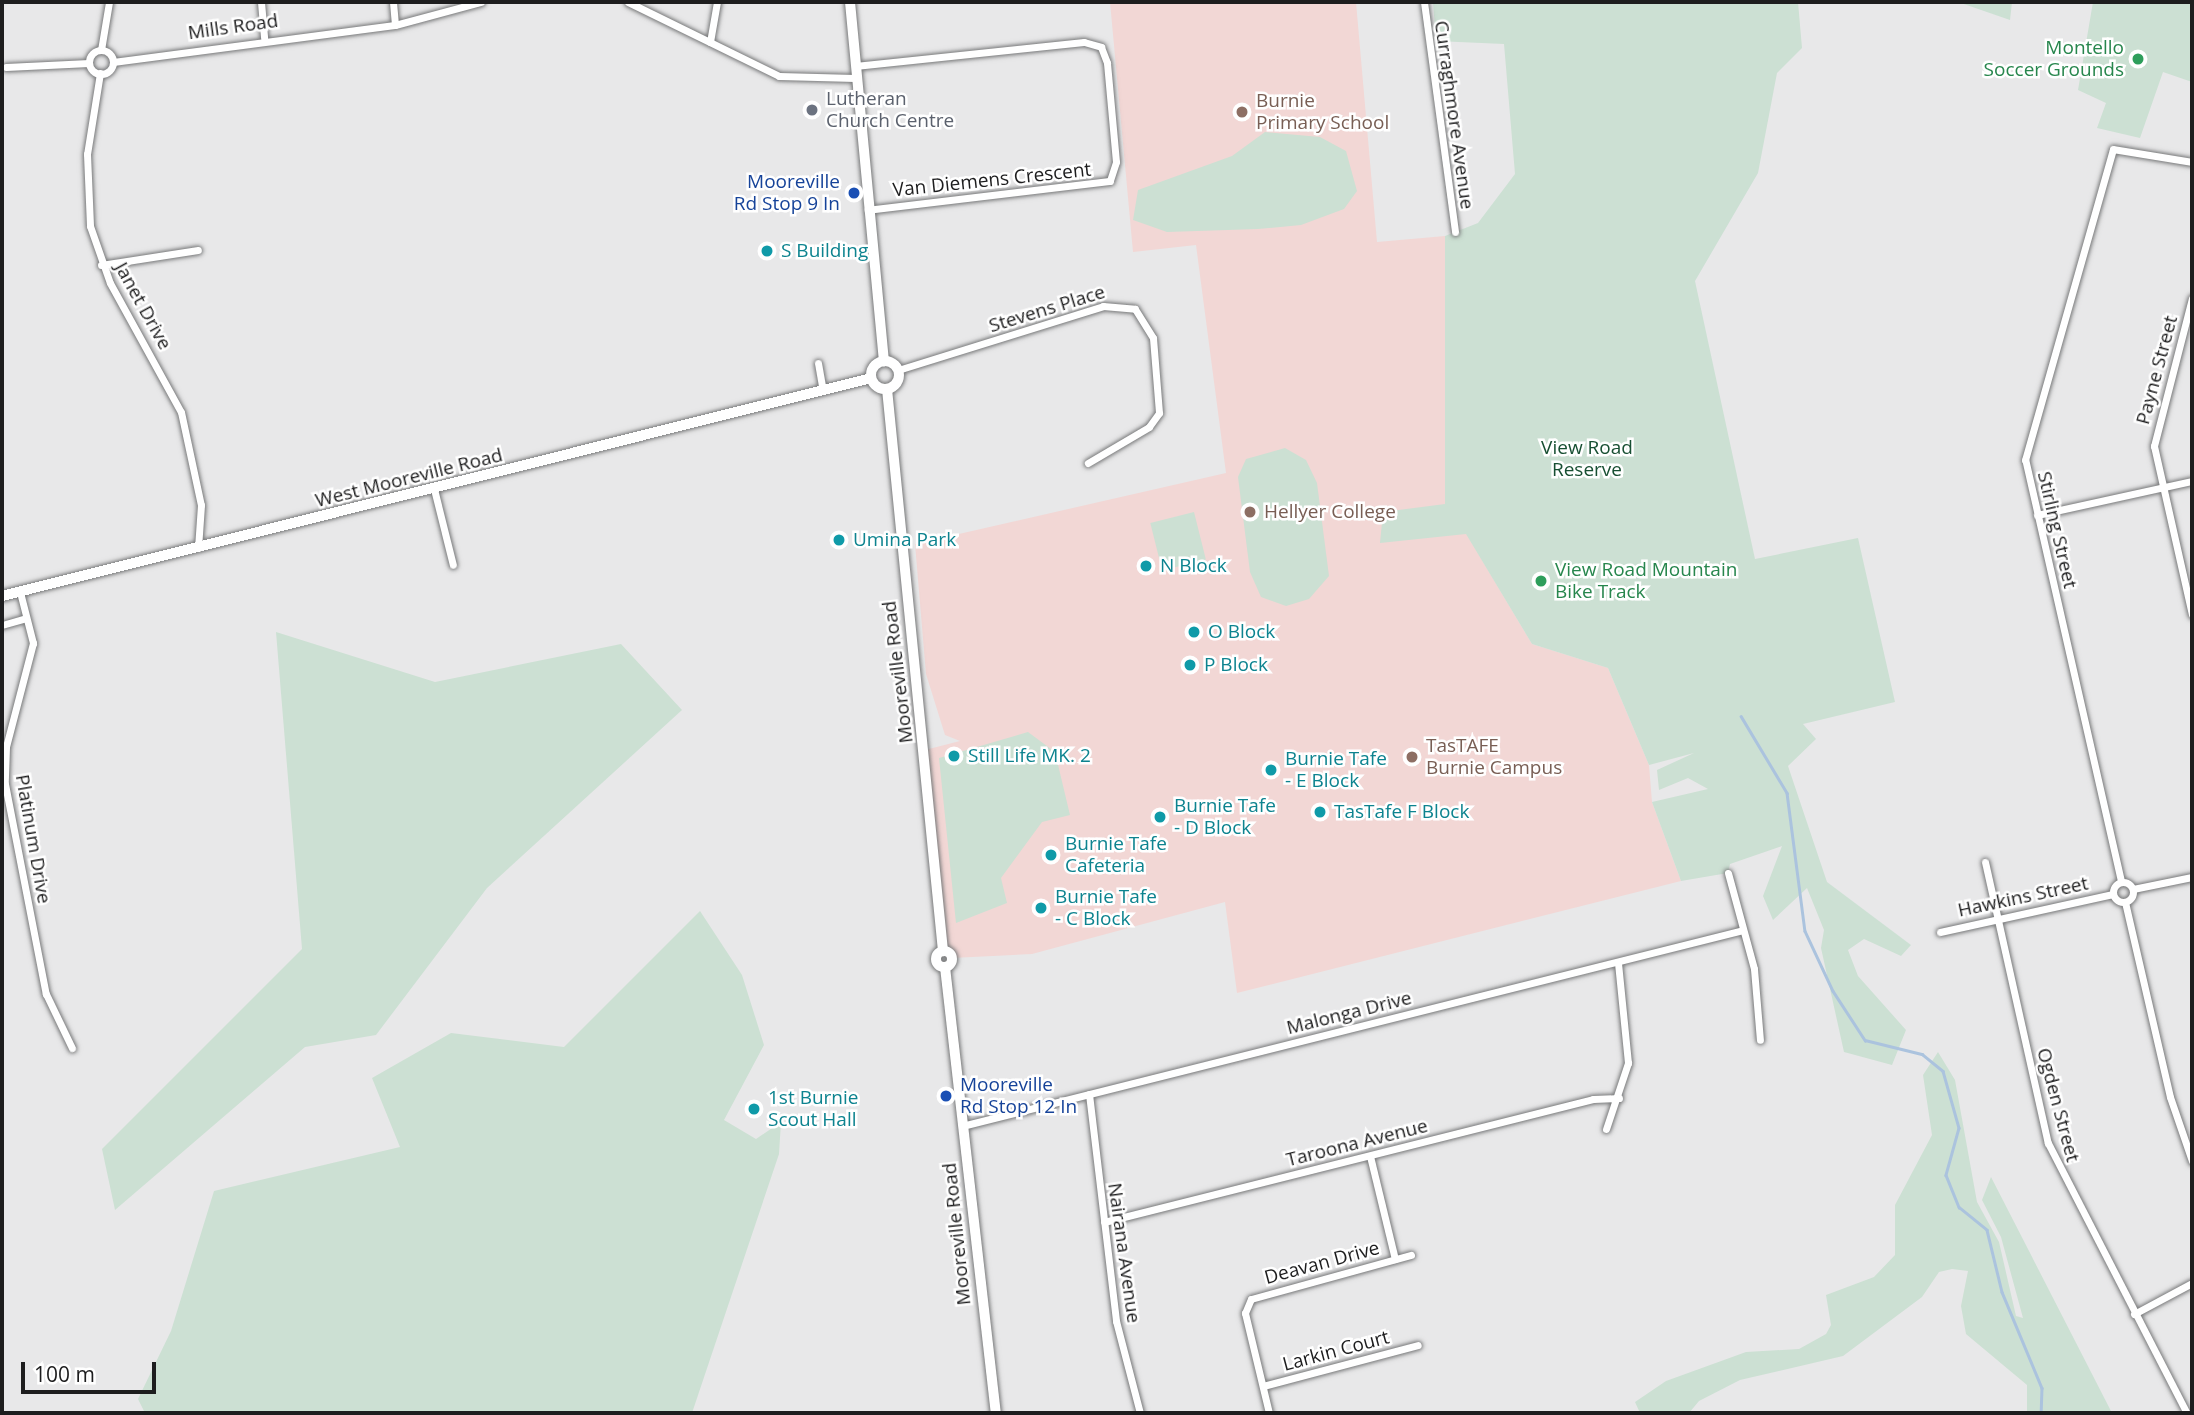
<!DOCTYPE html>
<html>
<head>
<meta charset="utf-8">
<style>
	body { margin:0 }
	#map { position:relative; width:2194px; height:1415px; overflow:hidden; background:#e8e8e9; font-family:"Open Sans",sans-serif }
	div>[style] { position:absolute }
	.education>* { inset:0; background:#f2d7d5 }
	.green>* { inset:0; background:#cce0d3; transform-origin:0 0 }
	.stream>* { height:2.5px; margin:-1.25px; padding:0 1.25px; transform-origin:1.25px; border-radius:1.25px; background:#abc3de }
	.roads { filter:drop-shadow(0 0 2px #78797a) drop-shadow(0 0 2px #78797a) }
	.street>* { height:7px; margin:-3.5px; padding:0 3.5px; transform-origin:3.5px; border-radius:3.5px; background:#fff }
	.street>.ring { margin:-3.5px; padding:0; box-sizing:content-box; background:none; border:7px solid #fff; border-radius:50% }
	.secondary>* { height:10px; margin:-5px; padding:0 5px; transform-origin:5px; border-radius:5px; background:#fff }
	.secondary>.ring { margin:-5px; padding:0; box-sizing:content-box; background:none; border:10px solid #fff; border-radius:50% }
	.dots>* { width:19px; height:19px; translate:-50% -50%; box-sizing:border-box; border:4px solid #fff; border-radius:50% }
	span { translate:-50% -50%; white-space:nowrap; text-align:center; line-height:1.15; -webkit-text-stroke:5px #fff; paint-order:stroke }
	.street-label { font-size:19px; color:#1d1d1e }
	.leisure-label { font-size:19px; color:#27864d }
	.right { translate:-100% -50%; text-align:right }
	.left { translate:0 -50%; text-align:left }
	.worship-label { font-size:19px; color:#5b616d }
	.education-label { font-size:19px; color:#785e54 }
	.transit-label { font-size:19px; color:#164399 }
	.culture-label { font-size:19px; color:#0d838f }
	.park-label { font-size:19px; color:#174f32 }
	.frame { position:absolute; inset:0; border:4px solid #1d1d1e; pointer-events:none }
	.scale { position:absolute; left:21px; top:1362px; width:135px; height:32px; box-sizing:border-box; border:4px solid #1d1d1e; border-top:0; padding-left:9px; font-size:21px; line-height:24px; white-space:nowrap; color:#1d1d1e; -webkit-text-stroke:5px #fff; paint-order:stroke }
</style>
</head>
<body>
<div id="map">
	<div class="education">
		<div style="clip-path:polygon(1110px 2px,1356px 2px,1377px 242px,1445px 236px,1445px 458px,1463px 528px,1532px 644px,1608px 668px,1649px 765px,1652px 802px,1681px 881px,1237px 993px,1225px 902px,1032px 954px,952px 958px,945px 951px,925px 750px,960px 741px,945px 735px,926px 674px,915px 544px,1226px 473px,1196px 245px,1133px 252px)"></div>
	</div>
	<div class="green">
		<div style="clip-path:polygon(1433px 2px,1798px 2px,1802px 48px,1777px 73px,1758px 173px,1695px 281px,1755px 559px,1858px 538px,1895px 702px,1803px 724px,1816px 739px,1788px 766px,1827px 882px,1911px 945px,1901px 956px,1864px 939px,1848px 950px,1858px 976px,1906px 1030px,1892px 1065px,1844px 1052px,1821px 948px,1824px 930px,1807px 888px,1773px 920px,1763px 896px,1782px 846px,1730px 864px,1728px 873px,1681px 881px,1652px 802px,1708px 789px,1688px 778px,1659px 790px,1657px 770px,1694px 753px,1649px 765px,1608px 668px,1532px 644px,1466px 534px,1380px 543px,1383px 512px,1445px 504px,1445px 236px,1478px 223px,1515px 174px,1504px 44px,1436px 41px)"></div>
		<div style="clip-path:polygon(1958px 2px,2012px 2px,2010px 20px)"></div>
		<div style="clip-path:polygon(2093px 2px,2192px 2px,2192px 82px,2163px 72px,2140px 138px,2097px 128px,2106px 103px,2078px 90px)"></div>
		<div style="clip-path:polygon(1265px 132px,1320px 137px,1346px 151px,1357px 191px,1344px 209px,1301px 225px,1258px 229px,1167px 232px,1133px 220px,1138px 190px,1232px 156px)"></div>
		<div style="clip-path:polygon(1285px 448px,1306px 460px,1317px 483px,1329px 576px,1309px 599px,1286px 606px,1261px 597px,1250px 572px,1238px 477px,1246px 459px)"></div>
		<div style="left:1194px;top:512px;width:49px;height:45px;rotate:76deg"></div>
		<div style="clip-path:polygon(276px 632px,435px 682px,621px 644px,682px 710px,487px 888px,376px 1035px,305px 1047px,115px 1210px,102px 1149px,302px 949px)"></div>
		<div style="clip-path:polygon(1028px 732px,1055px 752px,1070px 815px,1042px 822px,1001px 878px,1007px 903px,956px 923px,939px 758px)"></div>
		<div style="clip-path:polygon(700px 911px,742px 975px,764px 1045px,724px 1120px,756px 1139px,781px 1122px,779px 1154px,692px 1413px,145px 1413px,138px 1399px,171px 1331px,214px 1191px,400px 1147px,372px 1078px,451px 1033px,564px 1047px)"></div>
		<div style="clip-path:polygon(1938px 1052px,1955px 1080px,1977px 1202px,1999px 1242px,2016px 1316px,2023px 1318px,2001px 1237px,1982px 1200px,1991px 1177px,2112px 1413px,2027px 1413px,2027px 1385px,1966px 1334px,1961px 1306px,1968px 1271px,1952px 1269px,1939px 1272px,1922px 1297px,1843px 1356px,1740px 1380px,1699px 1401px,1689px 1413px,1640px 1413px,1635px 1402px,1666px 1381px,1746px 1352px,1799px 1349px,1826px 1334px,1831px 1325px,1826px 1295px,1874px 1277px,1895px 1255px,1895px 1205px,1932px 1135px,1923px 1075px)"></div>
	</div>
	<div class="stream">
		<div style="left:1741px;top:716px;width:90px;rotate:59.1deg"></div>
		<div style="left:1787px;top:793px;width:139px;rotate:82.6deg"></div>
		<div style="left:1805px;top:931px;width:66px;rotate:65deg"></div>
		<div style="left:1833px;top:991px;width:59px;rotate:56.9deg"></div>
		<div style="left:1865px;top:1040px;width:59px;rotate:13.8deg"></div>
		<div style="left:1922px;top:1054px;width:27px;rotate:39deg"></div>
		<div style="left:1943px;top:1071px;width:59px;rotate:74.3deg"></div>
		<div style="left:1959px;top:1128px;width:49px;rotate:105.5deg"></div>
		<div style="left:1946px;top:1175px;width:35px;rotate:68deg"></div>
		<div style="left:1959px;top:1207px;width:36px;rotate:39deg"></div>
		<div style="left:1987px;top:1230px;width:64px;rotate:76.4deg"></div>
		<div style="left:2002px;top:1292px;width:104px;rotate:67.4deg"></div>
		<div style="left:2042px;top:1388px;width:25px;rotate:92deg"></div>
	</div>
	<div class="roads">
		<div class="street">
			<div style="left:261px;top:2px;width:36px;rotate:85deg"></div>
			<div style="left:393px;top:2px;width:23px;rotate:85deg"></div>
			<div style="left:628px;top:2px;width:168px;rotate:26.1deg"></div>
			<div style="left:779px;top:76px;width:76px;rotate:1.5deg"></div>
			<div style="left:1424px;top:2px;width:232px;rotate:82.3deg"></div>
			<div style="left:710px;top:42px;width:41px;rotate:-80.1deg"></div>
			<div style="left:101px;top:50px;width:49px;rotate:-80.5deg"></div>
			<div class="ring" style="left:89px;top:50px;width:17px;height:17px"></div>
			<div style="left:113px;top:62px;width:284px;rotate:-7.5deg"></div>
			<div style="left:395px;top:25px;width:89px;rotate:-15deg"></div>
			<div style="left:855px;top:66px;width:230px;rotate:-6deg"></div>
			<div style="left:1084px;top:42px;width:18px;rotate:16deg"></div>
			<div style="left:1101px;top:47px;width:17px;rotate:69deg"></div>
			<div style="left:1107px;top:63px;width:99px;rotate:84.8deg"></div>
			<div style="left:1116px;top:162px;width:20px;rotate:108deg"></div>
			<div style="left:1110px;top:181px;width:244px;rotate:173.2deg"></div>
			<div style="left:6px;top:67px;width:83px;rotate:-2.8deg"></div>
			<div style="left:100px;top:73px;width:82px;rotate:99.1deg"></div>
			<div style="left:87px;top:154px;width:72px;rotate:87.6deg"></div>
			<div style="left:90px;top:226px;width:60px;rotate:70.7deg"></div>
			<div style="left:110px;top:283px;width:147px;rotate:61.2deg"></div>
			<div style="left:181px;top:412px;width:95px;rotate:77.9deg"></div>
			<div style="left:201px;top:505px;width:43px;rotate:94deg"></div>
			<div style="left:101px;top:265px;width:98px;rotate:-8.8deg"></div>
			<div style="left:2192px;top:298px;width:153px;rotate:104.4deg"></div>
			<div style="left:2154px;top:446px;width:173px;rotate:77.3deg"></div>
			<div style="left:818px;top:363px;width:28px;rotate:80deg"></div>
			<div style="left:898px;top:370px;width:215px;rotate:-17.3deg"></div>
			<div style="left:1103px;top:306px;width:32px;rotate:5deg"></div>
			<div style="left:1135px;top:309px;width:34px;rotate:58deg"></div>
			<div style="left:1153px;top:338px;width:75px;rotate:85.4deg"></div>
			<div style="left:1159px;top:413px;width:17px;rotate:126deg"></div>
			<div style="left:1149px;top:427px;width:71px;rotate:149.5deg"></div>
			<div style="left:434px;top:489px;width:78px;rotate:76deg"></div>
			<div style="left:2037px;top:515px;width:159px;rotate:-12.4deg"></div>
			<div style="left:20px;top:592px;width:53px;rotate:75.7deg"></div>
			<div style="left:33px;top:643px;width:107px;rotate:104.6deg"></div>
			<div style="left:6px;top:747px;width:37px;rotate:92deg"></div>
			<div style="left:5px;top:784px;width:214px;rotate:79deg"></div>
			<div style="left:46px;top:994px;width:60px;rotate:64.3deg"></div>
			<div style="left:2px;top:625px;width:25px;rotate:-16deg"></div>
			<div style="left:1985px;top:862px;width:288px;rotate:77.4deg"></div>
			<div style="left:2048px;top:1143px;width:304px;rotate:62.8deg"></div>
			<div style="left:1728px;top:873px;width:99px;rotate:74.8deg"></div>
			<div style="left:1754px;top:969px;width:71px;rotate:85.2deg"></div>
			<div style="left:2121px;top:881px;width:432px;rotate:-102.8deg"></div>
			<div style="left:2025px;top:460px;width:323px;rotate:-74.2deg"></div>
			<div style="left:2113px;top:149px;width:80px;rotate:9.3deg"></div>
			<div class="ring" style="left:2113px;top:882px;width:13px;height:13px"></div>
			<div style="left:2133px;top:889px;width:60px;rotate:-11.5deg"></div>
			<div style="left:2125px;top:902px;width:200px;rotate:77deg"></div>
			<div style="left:2170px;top:1097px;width:68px;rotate:71deg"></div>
			<div style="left:1940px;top:932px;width:177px;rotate:-12.4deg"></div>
			<div style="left:1089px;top:1094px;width:229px;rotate:83.2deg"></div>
			<div style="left:1116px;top:1321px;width:95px;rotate:75.4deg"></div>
			<div style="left:962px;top:1126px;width:805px;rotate:-14.09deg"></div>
			<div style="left:1606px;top:1129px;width:70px;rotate:-71.6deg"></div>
			<div style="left:1628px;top:1063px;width:101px;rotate:-95.7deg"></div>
			<div style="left:1370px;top:1156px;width:106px;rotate:76.4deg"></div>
			<div style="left:1104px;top:1222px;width:504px;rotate:-14.12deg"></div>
			<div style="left:1593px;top:1099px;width:26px;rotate:-2deg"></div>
			<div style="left:2134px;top:1314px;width:66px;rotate:-28.1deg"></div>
			<div style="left:1263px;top:1386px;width:160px;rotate:-14.8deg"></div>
			<div style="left:1269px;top:1413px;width:103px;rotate:-103.5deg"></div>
			<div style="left:1245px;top:1313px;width:15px;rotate:-67deg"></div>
			<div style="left:1251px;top:1299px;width:166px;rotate:-15.4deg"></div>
		</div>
		<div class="secondary">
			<div style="left:850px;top:2px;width:361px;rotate:84.6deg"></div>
			<div class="ring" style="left:871px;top:361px;width:18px;height:18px"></div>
			<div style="left:887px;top:389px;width:565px;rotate:84.31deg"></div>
			<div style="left:2px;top:596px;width:896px;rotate:-14.08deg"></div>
			<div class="ring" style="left:936px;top:951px;width:6px;height:6px"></div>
			<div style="left:945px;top:967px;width:449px;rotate:83.5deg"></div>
		</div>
	</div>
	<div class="dots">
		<div style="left:2138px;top:59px;background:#2e9e5b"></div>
		<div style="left:812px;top:110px;background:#6b7280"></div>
		<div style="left:1242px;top:112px;background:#8d6e63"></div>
		<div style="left:854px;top:193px;background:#1a4fb4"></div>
		<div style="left:767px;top:251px;background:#0f9aa8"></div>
		<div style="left:1250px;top:512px;background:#8d6e63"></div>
		<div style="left:839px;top:540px;background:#0f9aa8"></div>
		<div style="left:1146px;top:566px;background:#0f9aa8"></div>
		<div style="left:1541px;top:581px;background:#2e9e5b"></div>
		<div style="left:1194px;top:632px;background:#0f9aa8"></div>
		<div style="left:1190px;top:665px;background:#0f9aa8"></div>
		<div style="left:954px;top:756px;background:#0f9aa8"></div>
		<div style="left:1412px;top:757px;background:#8d6e63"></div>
		<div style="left:1271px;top:770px;background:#0f9aa8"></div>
		<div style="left:1320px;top:812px;background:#0f9aa8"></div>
		<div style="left:1160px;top:817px;background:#0f9aa8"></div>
		<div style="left:1051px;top:855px;background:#0f9aa8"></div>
		<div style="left:1041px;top:908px;background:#0f9aa8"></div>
		<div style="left:946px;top:1096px;background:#1a4fb4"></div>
		<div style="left:754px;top:1109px;background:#0f9aa8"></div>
	</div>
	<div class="street-label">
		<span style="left:233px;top:27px;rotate:-8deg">Mills Road</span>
		<span style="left:1454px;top:115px;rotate:82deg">Curraghmore Avenue</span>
		<span style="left:992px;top:180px;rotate:-6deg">Van Diemens Crescent</span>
		<span style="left:143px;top:306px;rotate:61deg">Janet Drive</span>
		<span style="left:1047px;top:309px;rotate:-17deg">Stevens Place</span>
		<span style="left:2157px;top:370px;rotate:-75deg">Payne Street</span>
		<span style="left:409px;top:478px;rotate:-14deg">West Mooreville Road</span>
		<span style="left:2057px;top:530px;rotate:77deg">Stirling Street</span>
		<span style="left:898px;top:672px;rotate:-97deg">Mooreville Road</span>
		<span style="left:33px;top:839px;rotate:80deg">Platinum Drive</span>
		<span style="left:2023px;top:897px;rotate:-12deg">Hawkins Street</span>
		<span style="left:1349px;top:1013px;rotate:-14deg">Malonga Drive</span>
		<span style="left:2058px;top:1105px;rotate:75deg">Ogden Street</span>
		<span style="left:1357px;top:1143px;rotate:-14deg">Taroona Avenue</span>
		<span style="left:957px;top:1234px;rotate:-96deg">Mooreville Road</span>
		<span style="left:1124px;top:1253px;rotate:82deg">Nairana Avenue</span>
		<span style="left:1322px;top:1263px;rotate:-15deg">Deavan Drive</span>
		<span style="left:1336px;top:1351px;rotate:-15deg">Larkin Court</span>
	</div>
	<div class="leisure-label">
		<span class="right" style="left:2124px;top:59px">Montello<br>Soccer Grounds</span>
		<span class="left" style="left:1555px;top:581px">View Road Mountain<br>Bike Track</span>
	</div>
	<div class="worship-label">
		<span class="left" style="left:826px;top:110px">Lutheran<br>Church Centre</span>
	</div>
	<div class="education-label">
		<span class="left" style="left:1256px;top:112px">Burnie<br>Primary School</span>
		<span class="left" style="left:1264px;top:512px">Hellyer College</span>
		<span class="left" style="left:1426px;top:757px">TasTAFE<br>Burnie Campus</span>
	</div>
	<div class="transit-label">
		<span class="right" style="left:840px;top:193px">Mooreville<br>Rd Stop 9 In</span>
		<span class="left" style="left:960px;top:1096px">Mooreville<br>Rd Stop 12 In</span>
	</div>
	<div class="culture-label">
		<span class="left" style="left:781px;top:251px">S Building</span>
		<span class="left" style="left:853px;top:540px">Umina Park</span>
		<span class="left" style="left:1160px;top:566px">N Block</span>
		<span class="left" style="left:1208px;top:632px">O Block</span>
		<span class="left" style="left:1204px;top:665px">P Block</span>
		<span class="left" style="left:968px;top:756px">Still Life MK. 2</span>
		<span class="left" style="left:1285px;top:770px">Burnie Tafe<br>- E Block</span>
		<span class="left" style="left:1174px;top:817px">Burnie Tafe<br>- D Block</span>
		<span class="left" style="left:1334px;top:812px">TasTafe F Block</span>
		<span class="left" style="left:1065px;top:855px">Burnie Tafe<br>Cafeteria</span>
		<span class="left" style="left:1055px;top:908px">Burnie Tafe<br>- C Block</span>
		<span class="left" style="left:768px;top:1109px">1st Burnie<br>Scout Hall</span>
	</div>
	<div class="park-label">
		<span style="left:1587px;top:459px">View Road<br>Reserve</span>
	</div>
	<div class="frame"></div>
	<div class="scale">100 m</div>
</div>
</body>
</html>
